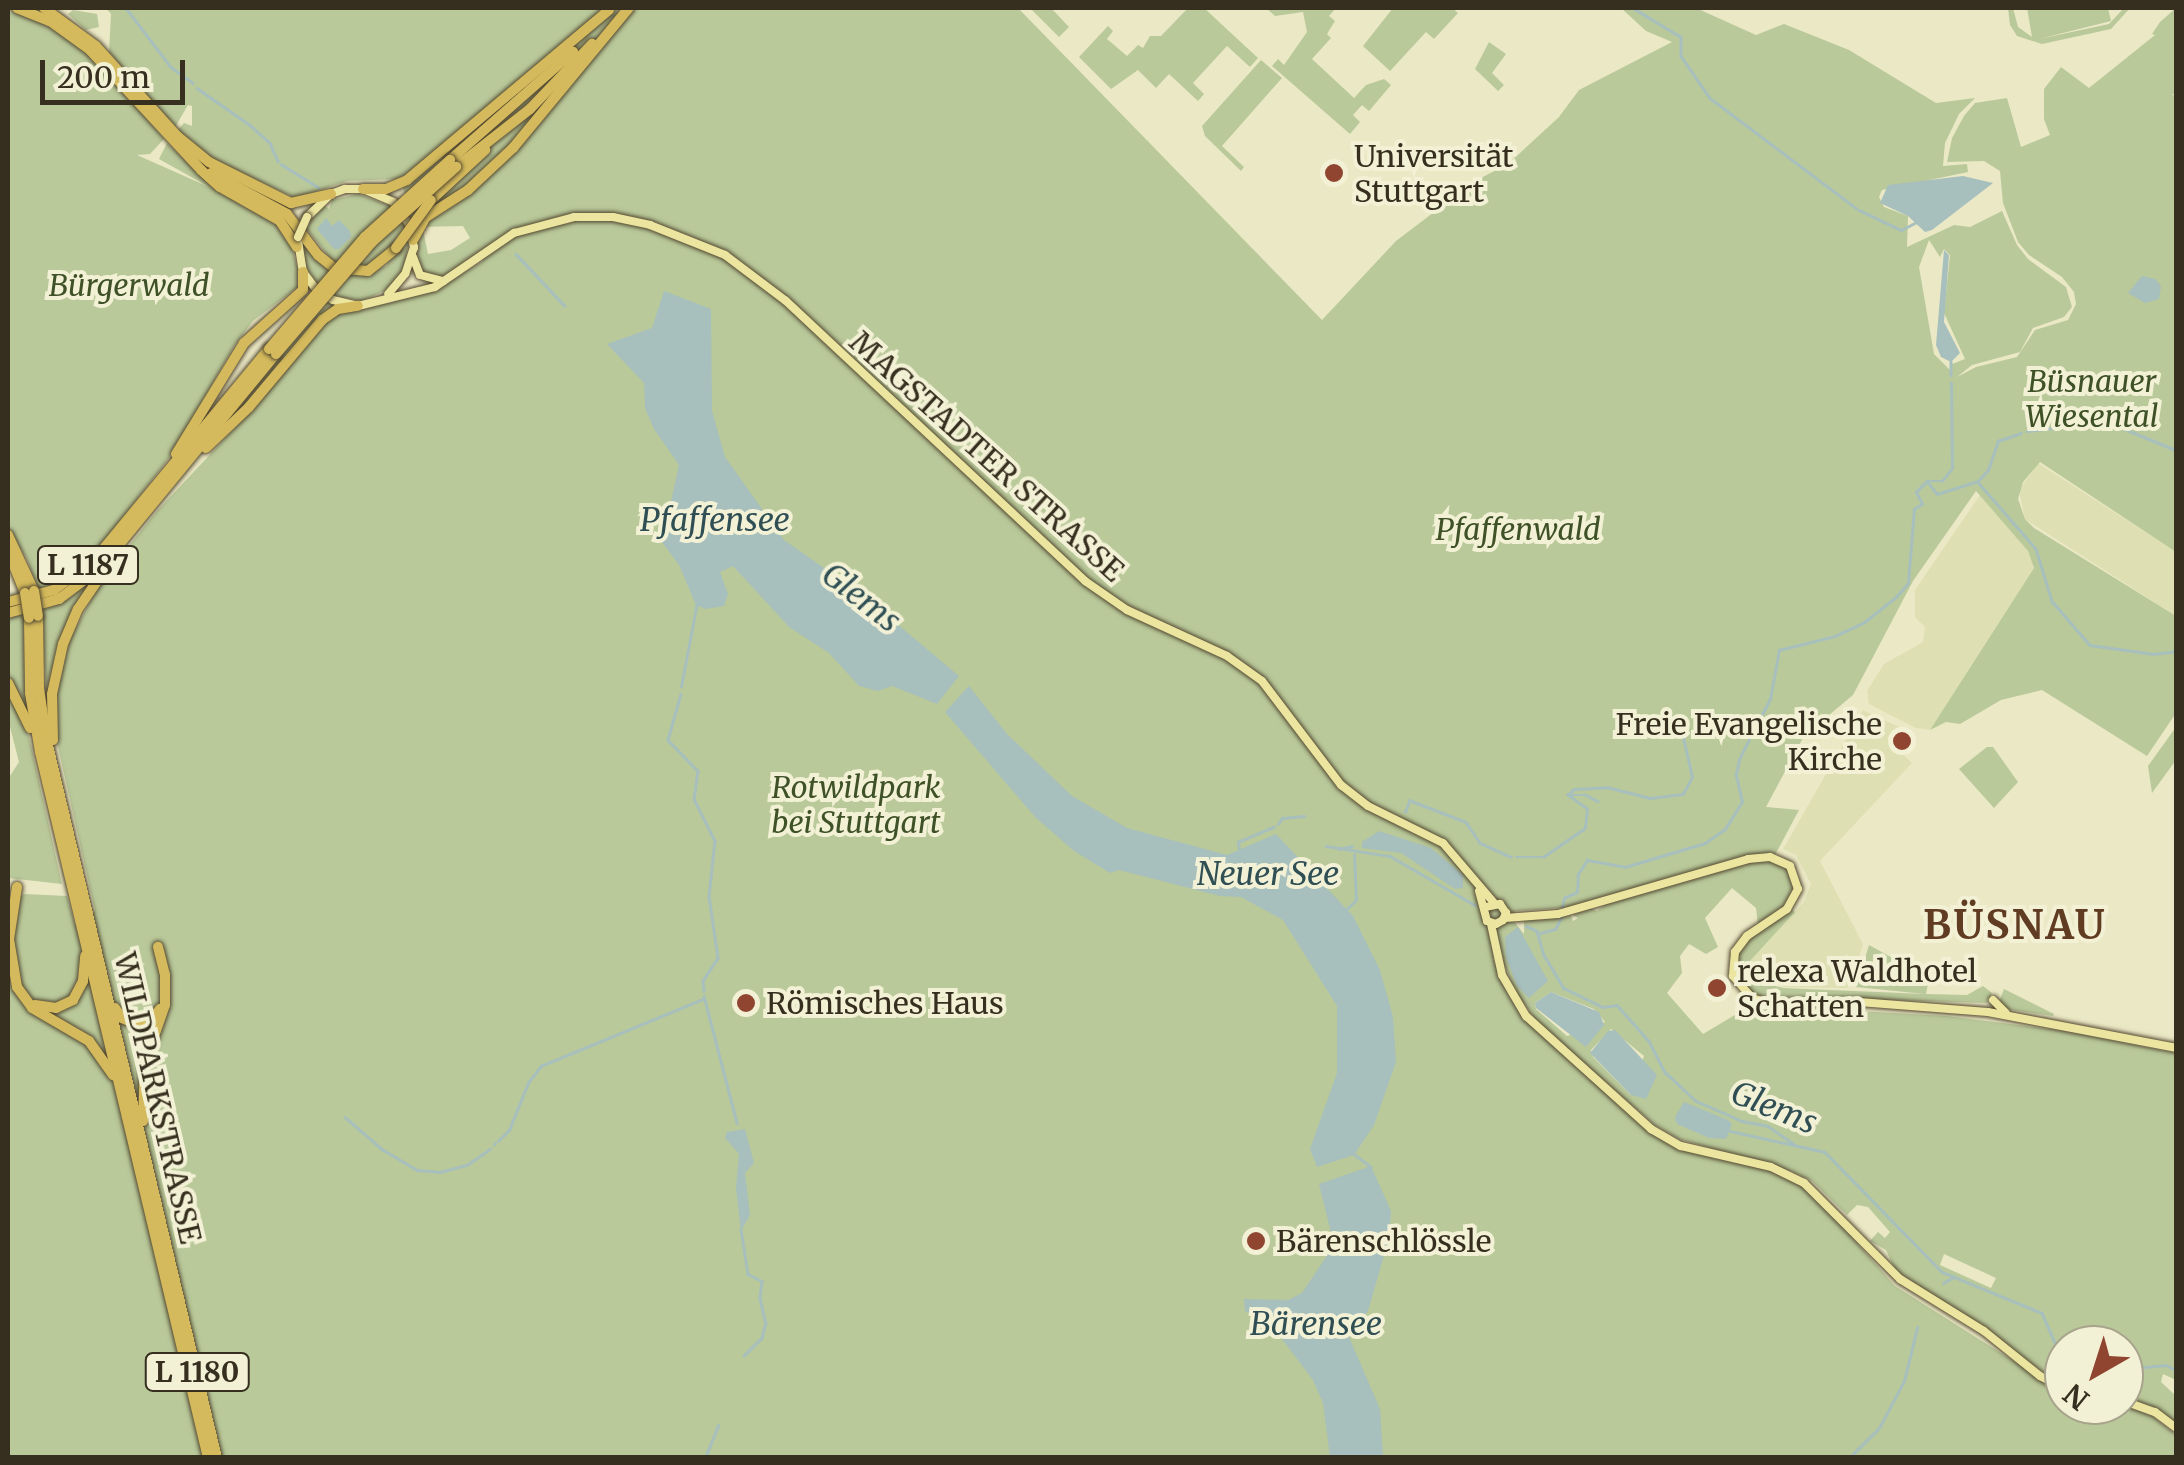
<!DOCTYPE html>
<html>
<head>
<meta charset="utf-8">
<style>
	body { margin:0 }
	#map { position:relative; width:2184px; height:1465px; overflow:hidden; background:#ebe8c5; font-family:Merriweather,serif }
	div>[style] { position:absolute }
	.farmland>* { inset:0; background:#dee0b3 }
	.green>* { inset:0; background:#b9c99a }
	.water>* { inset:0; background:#a7bfbd }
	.stream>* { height:2.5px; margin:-1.25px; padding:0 1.25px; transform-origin:1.25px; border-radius:1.25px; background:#a7bfbd }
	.roads { filter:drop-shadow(0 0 2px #534830) drop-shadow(0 0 2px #534830) }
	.major>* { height:8px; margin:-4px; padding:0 4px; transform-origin:4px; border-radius:4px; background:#ece5a0 }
	.highway>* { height:10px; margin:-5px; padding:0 5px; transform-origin:5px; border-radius:5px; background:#d4ba5c }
	.bridges { filter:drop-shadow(0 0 2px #534830) drop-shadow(0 0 2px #534830) }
	.major-bridge>* { height:8px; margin:-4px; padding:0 4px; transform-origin:4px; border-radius:4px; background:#ece5a0 }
	.highway-bridge>* { height:10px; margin:-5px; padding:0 5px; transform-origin:5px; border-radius:5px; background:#d4ba5c }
	.dots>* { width:28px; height:28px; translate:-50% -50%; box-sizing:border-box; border:5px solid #f3f1d5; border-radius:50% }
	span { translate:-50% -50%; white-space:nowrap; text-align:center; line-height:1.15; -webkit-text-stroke:8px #f3f1d5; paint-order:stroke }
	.shield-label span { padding:2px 8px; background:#f3f1d5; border:2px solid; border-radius:8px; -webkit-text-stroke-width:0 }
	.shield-label { font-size:28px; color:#362f1f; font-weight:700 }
	.poi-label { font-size:30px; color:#362f1f }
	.left { translate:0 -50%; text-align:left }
	.right { translate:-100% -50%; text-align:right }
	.park-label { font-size:30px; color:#3e5127; font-style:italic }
	.street-label { font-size:30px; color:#362f1f }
	.water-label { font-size:32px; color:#304f55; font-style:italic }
	.district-label { font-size:40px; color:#603c22; font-weight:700; letter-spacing:2.5px }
	.frame { position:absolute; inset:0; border:10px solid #362f1f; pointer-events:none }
	.north { position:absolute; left:2044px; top:1325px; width:100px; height:100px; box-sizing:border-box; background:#f3f1d5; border:2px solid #a7a38c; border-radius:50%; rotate:219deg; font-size:28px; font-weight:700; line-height:40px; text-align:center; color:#362f1f }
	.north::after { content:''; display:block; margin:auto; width:35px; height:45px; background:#904531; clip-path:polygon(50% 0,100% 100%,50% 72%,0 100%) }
	.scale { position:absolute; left:40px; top:60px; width:145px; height:45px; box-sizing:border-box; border:5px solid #362f1f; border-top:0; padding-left:12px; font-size:30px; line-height:35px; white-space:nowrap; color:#362f1f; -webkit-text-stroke:8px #f3f1d5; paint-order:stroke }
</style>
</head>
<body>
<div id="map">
	<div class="farmland">
		<div style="clip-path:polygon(2038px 463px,2176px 552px,2176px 616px,2025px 519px,2019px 490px)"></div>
		<div style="clip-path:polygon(1980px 495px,2028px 551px,2034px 568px,1930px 730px,1916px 728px,1869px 704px,1867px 691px,1884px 664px,1923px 642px,1925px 627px,1915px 617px,1915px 590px)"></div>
		<div style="clip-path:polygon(1863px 710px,1899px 727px,1888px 740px,1912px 763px,1820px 861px,1863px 944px,1851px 984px,1847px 988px,1783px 987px,1754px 979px,1746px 975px,1750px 961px,1804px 902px,1811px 884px,1796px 855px,1783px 849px)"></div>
	</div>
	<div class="green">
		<div style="clip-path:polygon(8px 8px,41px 22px,84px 50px,112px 77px,164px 139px,150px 154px,137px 155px,209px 187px,159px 159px,167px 143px,187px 162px,279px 224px,288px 236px,300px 276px,299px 286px,253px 321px,236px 343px,168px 459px,96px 552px,58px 583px,39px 592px,27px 559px,8px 528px)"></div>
		<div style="clip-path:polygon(evenodd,106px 8px,1018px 8px,1322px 320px,1396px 241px,1475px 181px,1508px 164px,1559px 117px,1579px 90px,1672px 42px,1646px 31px,1621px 8px,1696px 8px,1756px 35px,1784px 24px,1849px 50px,1936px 103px,1975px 98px,1959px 114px,1945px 143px,1943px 166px,1967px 164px,1968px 172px,1882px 190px,1879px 197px,1884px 207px,1908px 216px,1907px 247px,1954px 225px,1970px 227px,2002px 211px,2017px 245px,2028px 259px,2066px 287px,2072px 307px,2064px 317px,2033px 328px,2020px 352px,1972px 365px,1957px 377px,1976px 367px,2017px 357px,2035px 330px,2068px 320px,2076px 304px,2074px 292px,2062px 277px,2029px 255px,2018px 242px,2003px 203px,2000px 171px,1984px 161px,1947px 162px,1952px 138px,1964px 116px,1975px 103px,2007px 98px,2021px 147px,2050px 135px,2044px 119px,2044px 89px,2061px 67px,2089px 88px,2155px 35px,2152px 34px,2160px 22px,2176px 8px,2176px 94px,2172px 94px,2176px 97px,2176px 552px,2040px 462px,2023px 482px,2018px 499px,2025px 519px,2034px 528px,2176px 616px,2176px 713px,2147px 756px,2042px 690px,2001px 700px,1960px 724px,1946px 722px,1930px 730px,2034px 568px,2028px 551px,1976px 491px,1913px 581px,1853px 695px,1804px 736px,1766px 807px,1799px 810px,1775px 855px,1746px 856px,1573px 907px,1515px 911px,1513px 920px,1524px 934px,1524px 920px,1571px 916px,1573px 921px,1578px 918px,1573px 915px,1590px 908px,1597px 911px,1606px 904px,1749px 861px,1773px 861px,1789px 870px,1794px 886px,1783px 907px,1758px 924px,1756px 908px,1732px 888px,1705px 918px,1718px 947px,1706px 954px,1689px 944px,1680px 956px,1682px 973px,1667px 993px,1703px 1034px,1745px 1009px,1841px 1010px,1947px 1016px,2065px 1031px,2176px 1053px,2176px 1380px,2163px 1374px,2161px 1382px,2176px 1396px,2176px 1424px,2159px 1411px,2124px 1399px,2124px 1345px,2064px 1345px,2064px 1386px,1895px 1270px,1886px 1250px,1870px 1241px,1878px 1232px,1885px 1238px,1890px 1232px,1868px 1207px,1857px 1205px,1847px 1215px,1812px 1181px,1791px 1171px,1679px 1139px,1655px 1125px,1540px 1025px,1517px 994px,1501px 957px,1493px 958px,1508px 995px,1533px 1027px,1656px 1136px,1682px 1149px,1782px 1174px,1809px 1189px,1895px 1286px,2064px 1393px,2064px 1405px,2124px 1405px,2152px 1416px,2176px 1435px,2176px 1457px,8px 1458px,8px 943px,19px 897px,25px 894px,67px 896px,75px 925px,84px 923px,95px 910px,56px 738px,56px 697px,69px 641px,102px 580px,157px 511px,262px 399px,332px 316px,438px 289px,483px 261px,480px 254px,440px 278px,422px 272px,416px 260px,417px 239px,423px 230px,428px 254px,451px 250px,470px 238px,463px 226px,419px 227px,399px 179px,347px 181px,296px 198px,209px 158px,177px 131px,184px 123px,192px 126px,192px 106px,188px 105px,174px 129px,109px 52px,111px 14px,106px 8px,1929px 240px,1940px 257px,1944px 249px,1950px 255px,1944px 313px,1965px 359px,1952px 364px,1951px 371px,1934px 354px,1919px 267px,1929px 240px,106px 8px,1551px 992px,1594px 1009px,1605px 1022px,1567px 1036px,1536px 1009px,1535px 1003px,1551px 992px,106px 8px,1611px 1029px,1644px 1056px,1631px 1095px,1593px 1057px,1591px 1050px,1611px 1029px,106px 8px,1944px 1254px,1996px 1278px,1991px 1288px,1940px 1265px,1944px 1254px)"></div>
		<div style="clip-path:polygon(1030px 8px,1051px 8px,1069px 27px,1059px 37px)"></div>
		<div style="clip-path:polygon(1188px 8px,1204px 8px,1258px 58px,1250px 67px,1227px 46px,1193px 83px,1204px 94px,1198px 101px,1169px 74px,1156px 88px,1138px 70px,1111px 89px,1079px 57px,1108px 26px,1113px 31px,1107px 39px,1127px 56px,1138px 45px,1143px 48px,1150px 36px,1161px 36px)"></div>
		<div style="clip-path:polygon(1266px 8px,1336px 8px,1329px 16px,1335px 21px,1327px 34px,1331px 38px,1312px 59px,1354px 98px,1366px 85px,1384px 79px,1391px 85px,1369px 111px,1362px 105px,1353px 115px,1360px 122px,1350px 134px,1272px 66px,1278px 59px,1284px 65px,1307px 32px,1303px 12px,1275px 16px)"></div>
		<div style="clip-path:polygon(1393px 8px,1452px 8px,1458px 13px,1434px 39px,1426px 32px,1390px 71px,1363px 46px)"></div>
		<div style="clip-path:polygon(2008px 8px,2013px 8px,2018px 27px,2032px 37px,2027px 8px,2108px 8px,2111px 21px,2039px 39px,2109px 24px,2124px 8px,2130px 8px,2111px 29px,2042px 44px,2017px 36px,2010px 25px)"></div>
		<div style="clip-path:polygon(73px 10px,97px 14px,99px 27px,86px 30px,68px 14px)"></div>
		<div style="clip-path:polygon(1489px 42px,1506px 54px,1492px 73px,1504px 85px,1498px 91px,1475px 69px)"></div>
		<div style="clip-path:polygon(1261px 60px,1282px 78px,1222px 146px,1244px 167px,1241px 171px,1205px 136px,1202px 126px)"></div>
		<div style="clip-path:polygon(358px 194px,390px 206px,406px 227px,390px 250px,365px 267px,335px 264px,306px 228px,324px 205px,329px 209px,332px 200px)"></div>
		<div style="clip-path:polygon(409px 237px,404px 271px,391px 288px,362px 301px,334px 296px,318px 285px,307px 268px,301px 247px,303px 241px,327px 269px,361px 276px,386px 266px)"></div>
		<div style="clip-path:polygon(326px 300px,338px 304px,301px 337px,265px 385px,220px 430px)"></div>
		<div style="clip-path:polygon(94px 578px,77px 604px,49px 728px,41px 609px,71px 597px)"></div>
		<div style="clip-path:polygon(24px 614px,26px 702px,29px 717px,8px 679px,8px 616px)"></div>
		<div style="clip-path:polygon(8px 690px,29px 737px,62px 884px,8px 878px,8px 779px,19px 762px,8px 719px)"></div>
		<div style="clip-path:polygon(2176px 727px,2176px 760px,2152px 793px,2148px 766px)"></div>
		<div style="clip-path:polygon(1987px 747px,1993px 747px,2018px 782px,1994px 808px,1959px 769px)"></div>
		<div style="clip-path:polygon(1791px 909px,1795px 912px,1750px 961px,1746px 975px,1751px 979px,1783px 988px,1925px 994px,1856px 987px,1869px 945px,1929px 978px,1926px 994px,1967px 995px,1983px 986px,1992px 993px,1987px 1003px,1756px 996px,1740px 983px,1736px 972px,1738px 953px,1753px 935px)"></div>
		<div style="clip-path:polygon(2004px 989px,2054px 1014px,2053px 1016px,2005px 1009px,1999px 1002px)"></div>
	</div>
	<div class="water">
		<div style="clip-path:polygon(1963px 176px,1993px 183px,1932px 230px,1925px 232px,1908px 216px,1880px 203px,1888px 185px)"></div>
		<div style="clip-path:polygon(326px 218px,332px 226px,339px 220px,350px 231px,351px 237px,339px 249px,334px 249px,317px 229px)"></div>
		<div style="clip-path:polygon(1944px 250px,1949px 255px,1944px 322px,1960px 353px,1951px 362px,1941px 357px,1936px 345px)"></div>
		<div style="clip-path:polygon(2142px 276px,2155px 279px,2161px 286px,2159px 299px,2145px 303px,2128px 293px)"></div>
		<div style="clip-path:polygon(664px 291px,711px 309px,712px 411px,725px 457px,784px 540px,860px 593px,959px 676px,937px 704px,892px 686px,878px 691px,859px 686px,829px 653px,789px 627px,733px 566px,720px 572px,728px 594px,724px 606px,705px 609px,696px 605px,679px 565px,662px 542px,679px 465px,654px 429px,645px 408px,644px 383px,607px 344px,652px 328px)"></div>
		<div style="clip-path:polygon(969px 686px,1007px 734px,1072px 796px,1127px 828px,1227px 855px,1276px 834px,1353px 916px,1380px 970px,1393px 1017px,1396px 1062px,1374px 1125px,1354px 1155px,1317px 1167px,1310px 1149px,1337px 1073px,1337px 1006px,1283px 920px,1241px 897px,1220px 896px,1119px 870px,1110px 873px,1074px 851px,1036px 818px,945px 712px)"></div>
		<div style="clip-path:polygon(1379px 831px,1431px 848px,1463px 875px,1463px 888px,1455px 889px,1401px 853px,1362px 848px,1362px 842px)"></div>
		<div style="clip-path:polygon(1518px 927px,1548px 981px,1529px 998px,1517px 986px,1506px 957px,1505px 937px)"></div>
		<div style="clip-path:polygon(1551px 992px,1599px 1012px,1604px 1025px,1586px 1047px,1536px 1008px,1535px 1003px)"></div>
		<div style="clip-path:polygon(1615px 1030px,1657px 1075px,1646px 1099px,1631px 1095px,1590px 1053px,1608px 1031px)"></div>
		<div style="clip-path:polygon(1684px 1102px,1728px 1120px,1732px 1124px,1726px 1139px,1709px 1138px,1677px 1124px,1675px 1117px)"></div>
		<div style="clip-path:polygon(745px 1129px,754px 1163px,745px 1173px,750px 1215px,741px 1231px,736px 1188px,739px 1154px,725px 1138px,727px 1132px)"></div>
		<div style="clip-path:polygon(1371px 1166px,1391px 1211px,1389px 1238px,1368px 1311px,1349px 1337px,1380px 1409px,1383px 1456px,1330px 1457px,1323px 1403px,1313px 1380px,1270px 1323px,1245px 1311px,1244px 1299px,1288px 1300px,1302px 1293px,1334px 1245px,1319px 1184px)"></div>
	</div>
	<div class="stream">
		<div style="left:126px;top:8px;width:74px;rotate:52.7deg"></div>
		<div style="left:171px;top:67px;width:27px;rotate:36deg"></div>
		<div style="left:1633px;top:8px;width:56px;rotate:31.1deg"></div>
		<div style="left:1681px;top:37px;width:19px;rotate:90deg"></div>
		<div style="left:1681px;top:56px;width:51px;rotate:55.4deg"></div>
		<div style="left:1710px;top:98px;width:183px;rotate:37deg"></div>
		<div style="left:197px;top:88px;width:65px;rotate:34.9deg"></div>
		<div style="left:250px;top:125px;width:27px;rotate:42deg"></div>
		<div style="left:270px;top:143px;width:20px;rotate:66deg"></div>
		<div style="left:281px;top:164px;width:44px;rotate:31.9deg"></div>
		<div style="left:1859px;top:210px;width:47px;rotate:25.5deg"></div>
		<div style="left:1901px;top:230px;width:16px;rotate:-27deg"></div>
		<div style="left:516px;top:254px;width:71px;rotate:46.7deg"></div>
		<div style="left:1951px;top:362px;width:13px;rotate:90deg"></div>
		<div style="left:2027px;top:431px;width:81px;rotate:-6.4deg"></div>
		<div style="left:2107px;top:422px;width:74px;rotate:22.1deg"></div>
		<div style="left:1930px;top:481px;width:12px"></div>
		<div style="left:1942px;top:481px;width:16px;rotate:-52deg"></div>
		<div style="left:1952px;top:468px;width:85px;rotate:-90.7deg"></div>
		<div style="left:1978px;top:482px;width:89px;rotate:49.1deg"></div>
		<div style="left:2036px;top:549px;width:54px;rotate:72.9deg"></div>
		<div style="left:2052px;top:601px;width:58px;rotate:49.2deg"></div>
		<div style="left:2090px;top:645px;width:64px;rotate:8.1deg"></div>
		<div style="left:2153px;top:654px;width:23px;rotate:-7deg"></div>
		<div style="left:681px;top:687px;width:86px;rotate:-79.3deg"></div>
		<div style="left:681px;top:694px;width:48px;rotate:105.8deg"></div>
		<div style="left:668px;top:740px;width:43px;rotate:45.9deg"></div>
		<div style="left:698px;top:771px;width:28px;rotate:98deg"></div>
		<div style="left:694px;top:799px;width:47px;rotate:63.4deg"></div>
		<div style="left:715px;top:841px;width:55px;rotate:96.2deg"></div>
		<div style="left:709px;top:896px;width:63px;rotate:81.7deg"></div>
		<div style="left:718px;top:958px;width:27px;rotate:123deg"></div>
		<div style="left:703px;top:981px;width:10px;rotate:84deg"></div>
		<div style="left:1570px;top:795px;width:16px"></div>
		<div style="left:1586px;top:795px;width:13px;rotate:27deg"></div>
		<div style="left:1409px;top:800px;width:61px;rotate:21.1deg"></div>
		<div style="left:1466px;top:822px;width:25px;rotate:56deg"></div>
		<div style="left:1480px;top:843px;width:34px;rotate:24deg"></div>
		<div style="left:1405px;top:812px;width:9px;rotate:-69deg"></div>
		<div style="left:1278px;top:824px;width:7px;rotate:-56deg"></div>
		<div style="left:1282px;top:818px;width:22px;rotate:-5deg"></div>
		<div style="left:1326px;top:846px;width:65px;rotate:8.9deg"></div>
		<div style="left:1390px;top:856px;width:98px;rotate:30deg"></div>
		<div style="left:1339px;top:849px;width:13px;rotate:-13deg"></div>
		<div style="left:1239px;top:850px;width:8px;rotate:-97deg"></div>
		<div style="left:1238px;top:842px;width:39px;rotate:-23deg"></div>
		<div style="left:1516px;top:857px;width:27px"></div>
		<div style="left:1543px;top:857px;width:51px;rotate:-34.6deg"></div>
		<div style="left:1585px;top:828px;width:19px;rotate:-84deg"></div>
		<div style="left:1587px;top:809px;width:24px;rotate:-144deg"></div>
		<div style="left:1568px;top:795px;width:8px;rotate:-45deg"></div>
		<div style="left:1574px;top:789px;width:33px;rotate:-3deg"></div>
		<div style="left:1607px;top:787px;width:44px;rotate:14.3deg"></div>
		<div style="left:1650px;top:798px;width:33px;rotate:-7deg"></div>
		<div style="left:1683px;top:794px;width:19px;rotate:-62deg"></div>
		<div style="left:1692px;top:777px;width:40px;rotate:-103deg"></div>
		<div style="left:1683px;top:738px;width:7px;rotate:-56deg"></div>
		<div style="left:1562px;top:908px;width:10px;rotate:-79deg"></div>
		<div style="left:1564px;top:898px;width:14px;rotate:-25deg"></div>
		<div style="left:1577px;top:892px;width:18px;rotate:-87deg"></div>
		<div style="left:1578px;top:874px;width:17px;rotate:-57deg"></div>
		<div style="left:1587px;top:860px;width:39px;rotate:10deg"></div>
		<div style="left:1625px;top:867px;width:84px;rotate:-16.7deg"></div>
		<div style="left:1705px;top:843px;width:24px;rotate:-35deg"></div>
		<div style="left:1725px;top:829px;width:32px;rotate:-58deg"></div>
		<div style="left:1742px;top:802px;width:28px;rotate:-103deg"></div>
		<div style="left:1736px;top:775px;width:16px;rotate:-79deg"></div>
		<div style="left:1739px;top:759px;width:68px;rotate:-62.7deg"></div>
		<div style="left:1770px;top:699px;width:50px;rotate:-79.6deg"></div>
		<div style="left:1779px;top:650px;width:58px;rotate:-14deg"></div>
		<div style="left:1835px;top:636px;width:31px;rotate:-25deg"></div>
		<div style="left:1863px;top:623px;width:42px;rotate:-38.2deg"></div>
		<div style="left:1896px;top:597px;width:18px;rotate:-49deg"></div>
		<div style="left:1908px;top:583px;width:74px;rotate:-85.4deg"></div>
		<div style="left:1914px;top:509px;width:9px;rotate:-32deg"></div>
		<div style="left:1922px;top:504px;width:13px;rotate:-117deg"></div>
		<div style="left:1916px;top:492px;width:16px;rotate:-45deg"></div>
		<div style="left:1927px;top:481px;width:16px;rotate:52deg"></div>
		<div style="left:1937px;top:494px;width:43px;rotate:-17.6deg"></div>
		<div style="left:1978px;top:481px;width:15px;rotate:-48deg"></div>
		<div style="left:1988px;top:470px;width:31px;rotate:-71deg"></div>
		<div style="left:1998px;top:441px;width:24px;rotate:-19deg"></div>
		<div style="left:1345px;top:911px;width:16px;rotate:-45deg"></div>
		<div style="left:1356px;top:900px;width:45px;rotate:-92.5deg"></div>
		<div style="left:1526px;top:926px;width:12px;rotate:24deg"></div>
		<div style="left:1537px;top:931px;width:25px;rotate:74deg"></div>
		<div style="left:1544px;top:955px;width:39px;rotate:59deg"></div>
		<div style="left:1564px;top:988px;width:43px;rotate:26deg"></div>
		<div style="left:1603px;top:1007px;width:14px;rotate:-8deg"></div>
		<div style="left:1617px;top:1005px;width:48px;rotate:48.4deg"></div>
		<div style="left:1649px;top:1041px;width:35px;rotate:63deg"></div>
		<div style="left:1665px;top:1072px;width:42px;rotate:43.1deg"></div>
		<div style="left:1696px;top:1101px;width:50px;rotate:23.5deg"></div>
		<div style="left:1742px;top:1121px;width:26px;rotate:11deg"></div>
		<div style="left:1768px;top:1126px;width:32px;rotate:35deg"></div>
		<div style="left:1540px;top:933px;width:16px;rotate:-15deg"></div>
		<div style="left:1555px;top:929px;width:13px;rotate:-61deg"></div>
		<div style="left:704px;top:996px;width:131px;rotate:75.4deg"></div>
		<div style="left:345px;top:1117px;width:49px;rotate:40.9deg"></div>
		<div style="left:382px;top:1149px;width:41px;rotate:31deg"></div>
		<div style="left:417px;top:1170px;width:23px;rotate:5deg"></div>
		<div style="left:440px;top:1172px;width:28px;rotate:-15deg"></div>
		<div style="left:467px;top:1165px;width:28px;rotate:-35deg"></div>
		<div style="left:1726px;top:1130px;width:101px;rotate:12.5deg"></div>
		<div style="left:1825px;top:1152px;width:168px;rotate:45.7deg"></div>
		<div style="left:1942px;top:1272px;width:108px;rotate:22.3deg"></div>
		<div style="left:2042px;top:1313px;width:55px;rotate:66.3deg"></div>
		<div style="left:498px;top:1141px;width:16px;rotate:-45deg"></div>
		<div style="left:509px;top:1130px;width:51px;rotate:-68deg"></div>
		<div style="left:528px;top:1083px;width:21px;rotate:-53deg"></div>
		<div style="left:541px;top:1066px;width:175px;rotate:-22.5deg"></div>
		<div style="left:494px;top:1145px;width:2px;rotate:-63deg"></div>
		<div style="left:1354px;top:1154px;width:21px;rotate:37deg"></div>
		<div style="left:741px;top:1229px;width:46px;rotate:81.2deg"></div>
		<div style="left:748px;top:1274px;width:16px;rotate:27deg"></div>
		<div style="left:762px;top:1281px;width:17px;rotate:97deg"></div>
		<div style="left:760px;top:1298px;width:26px;rotate:77deg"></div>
		<div style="left:766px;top:1323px;width:16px;rotate:105deg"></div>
		<div style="left:762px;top:1338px;width:25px;rotate:135deg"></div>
		<div style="left:1943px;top:1283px;width:13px;rotate:-29deg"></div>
		<div style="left:2124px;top:1369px;width:42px;rotate:-5.4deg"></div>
		<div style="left:2166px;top:1365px;width:11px;rotate:27deg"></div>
		<div style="left:705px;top:1458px;width:35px;rotate:-68deg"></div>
		<div style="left:1849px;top:1458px;width:42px;rotate:-45deg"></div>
		<div style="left:1879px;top:1428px;width:53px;rotate:-62deg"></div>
		<div style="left:1904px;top:1381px;width:55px;rotate:-76.2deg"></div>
	</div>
	<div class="roads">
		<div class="major">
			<div style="left:307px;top:217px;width:33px;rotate:-44deg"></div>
			<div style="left:331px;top:194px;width:15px;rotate:-20deg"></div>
			<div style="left:345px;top:189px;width:18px"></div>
			<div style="left:363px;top:189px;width:33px;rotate:23deg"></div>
			<div style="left:393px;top:202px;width:27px;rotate:54deg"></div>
			<div style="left:409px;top:224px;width:24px;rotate:78deg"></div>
			<div style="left:414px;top:247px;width:28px;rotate:108deg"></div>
			<div style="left:405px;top:274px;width:26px;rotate:130deg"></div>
			<div style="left:298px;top:241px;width:31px;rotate:81deg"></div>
			<div style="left:303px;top:272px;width:21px;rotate:53deg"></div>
			<div style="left:316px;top:289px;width:20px;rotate:33deg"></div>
			<div style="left:333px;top:300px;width:26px;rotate:13deg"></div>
			<div style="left:358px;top:306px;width:79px;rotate:-13.9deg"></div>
			<div style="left:435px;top:287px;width:96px;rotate:-34.4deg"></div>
			<div style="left:514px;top:233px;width:62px;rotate:-14.9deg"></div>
			<div style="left:574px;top:217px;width:39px"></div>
			<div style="left:613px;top:217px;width:38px;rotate:12deg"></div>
			<div style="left:650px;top:225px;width:81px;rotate:21.8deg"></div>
			<div style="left:725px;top:255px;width:76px;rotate:37deg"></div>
			<div style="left:786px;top:301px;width:410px;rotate:43.1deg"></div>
			<div style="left:1085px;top:581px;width:51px;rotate:34.6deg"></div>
			<div style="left:1127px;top:610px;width:110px;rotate:24.7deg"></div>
			<div style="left:1227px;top:656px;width:43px;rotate:35.5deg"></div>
			<div style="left:1262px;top:681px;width:131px;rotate:52.8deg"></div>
			<div style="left:1341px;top:785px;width:34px;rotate:38deg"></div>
			<div style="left:1368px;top:806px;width:84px;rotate:26.3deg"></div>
			<div style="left:1443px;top:843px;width:79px;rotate:49.6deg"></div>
			<div style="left:413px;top:257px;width:19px;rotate:69deg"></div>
			<div style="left:420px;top:275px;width:24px;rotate:15deg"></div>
			<div style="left:1479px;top:891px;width:31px;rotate:75deg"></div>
			<div style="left:1487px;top:921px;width:9px;rotate:18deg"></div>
			<div style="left:1496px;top:924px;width:8px;rotate:-30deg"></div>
			<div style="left:1503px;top:920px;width:8px;rotate:-67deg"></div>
			<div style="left:1506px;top:913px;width:11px;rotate:-124deg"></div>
			<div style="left:1500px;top:904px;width:14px;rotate:168deg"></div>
			<div style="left:1505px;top:918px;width:53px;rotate:-4.3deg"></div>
			<div style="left:1558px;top:914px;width:198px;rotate:-16.1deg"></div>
			<div style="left:1748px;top:859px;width:22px;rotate:-5deg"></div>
			<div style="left:1770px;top:857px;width:22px;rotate:24deg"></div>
			<div style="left:1790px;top:866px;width:24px;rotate:71deg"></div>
			<div style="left:1798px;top:889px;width:23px;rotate:119deg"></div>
			<div style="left:1787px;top:909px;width:48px;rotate:146deg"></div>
			<div style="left:1747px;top:936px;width:20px;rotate:127deg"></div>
			<div style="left:1735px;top:952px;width:24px;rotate:95deg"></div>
			<div style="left:1733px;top:976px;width:29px;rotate:49deg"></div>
			<div style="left:1752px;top:998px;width:17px;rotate:17deg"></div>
			<div style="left:1768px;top:1003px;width:91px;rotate:-0.6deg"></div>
			<div style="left:1859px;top:1002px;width:129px;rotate:4.4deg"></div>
			<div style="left:1988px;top:1012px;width:191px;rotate:10.8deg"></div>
			<div style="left:1491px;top:924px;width:52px;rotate:77.8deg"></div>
			<div style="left:1502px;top:975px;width:48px;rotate:59.7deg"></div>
			<div style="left:1526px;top:1016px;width:169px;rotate:42.1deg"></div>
			<div style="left:1651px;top:1129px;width:34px;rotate:30deg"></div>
			<div style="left:1681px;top:1146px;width:92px;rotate:13.1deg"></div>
			<div style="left:1771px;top:1167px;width:37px;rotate:26deg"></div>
			<div style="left:1804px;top:1183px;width:136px;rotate:45deg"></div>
			<div style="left:1900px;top:1279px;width:99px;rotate:31.8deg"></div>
			<div style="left:1984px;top:1331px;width:72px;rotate:38.8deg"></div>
			<div style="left:2040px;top:1376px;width:27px;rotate:28deg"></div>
			<div style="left:1993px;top:1000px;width:18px;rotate:45deg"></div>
			<div style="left:2124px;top:1401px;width:33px;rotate:20deg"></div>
			<div style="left:2155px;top:1412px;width:26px;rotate:37deg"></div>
		</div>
		<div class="highway">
			<div style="left:17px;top:8px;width:35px;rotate:22deg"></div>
			<div style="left:50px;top:21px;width:49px;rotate:35.9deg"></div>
			<div style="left:90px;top:50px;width:163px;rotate:47.2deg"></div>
			<div style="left:201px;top:170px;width:25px;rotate:42deg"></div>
			<div style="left:220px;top:187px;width:69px;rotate:29.5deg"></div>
			<div style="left:280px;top:221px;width:31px;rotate:57deg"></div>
			<div style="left:44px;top:8px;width:64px;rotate:36.2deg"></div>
			<div style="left:96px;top:46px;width:121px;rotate:48deg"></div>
			<div style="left:177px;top:136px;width:41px;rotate:39.1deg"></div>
			<div style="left:209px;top:162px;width:92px;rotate:26.6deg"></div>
			<div style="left:291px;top:203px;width:41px;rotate:-12.7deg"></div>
			<div style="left:450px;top:160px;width:164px;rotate:-41.3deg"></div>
			<div style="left:456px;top:167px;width:94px;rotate:-38.1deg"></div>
			<div style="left:530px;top:109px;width:90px;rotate:-46.4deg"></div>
			<div style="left:211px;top:173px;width:86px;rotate:28.3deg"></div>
			<div style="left:287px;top:214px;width:51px;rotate:52.9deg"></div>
			<div style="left:318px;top:255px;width:21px;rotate:39deg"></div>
			<div style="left:334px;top:268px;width:34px;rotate:5deg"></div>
			<div style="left:368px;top:271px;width:36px;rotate:-39deg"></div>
			<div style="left:363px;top:189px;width:23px"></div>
			<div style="left:386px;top:189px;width:23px;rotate:-23deg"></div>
			<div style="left:407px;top:180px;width:264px;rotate:-40.1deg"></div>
			<div style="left:431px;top:200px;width:74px;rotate:-42.8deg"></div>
			<div style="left:413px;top:240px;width:26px;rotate:-61deg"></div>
			<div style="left:426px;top:217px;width:50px;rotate:-32.7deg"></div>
			<div style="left:468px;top:190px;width:62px;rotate:-43deg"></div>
			<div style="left:513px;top:148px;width:182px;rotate:-50.4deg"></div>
			<div style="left:206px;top:448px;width:59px;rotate:-43.6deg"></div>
			<div style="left:249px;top:407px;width:114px;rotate:-50deg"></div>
			<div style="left:322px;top:320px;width:19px;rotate:-35deg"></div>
			<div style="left:338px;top:309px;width:20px;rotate:-9deg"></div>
			<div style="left:176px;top:454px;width:130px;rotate:-58.5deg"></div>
			<div style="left:244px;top:343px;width:79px;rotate:-41.9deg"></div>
			<div style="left:303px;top:290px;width:18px;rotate:-90deg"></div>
			<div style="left:8px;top:535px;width:62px;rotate:65.1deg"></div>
			<div style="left:8px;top:551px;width:45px;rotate:68deg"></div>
			<div style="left:8px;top:602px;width:48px;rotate:-14.6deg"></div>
			<div style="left:54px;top:590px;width:51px;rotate:-37.1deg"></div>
			<div style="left:95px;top:559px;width:273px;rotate:-50.4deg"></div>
			<div style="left:8px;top:613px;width:53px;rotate:-15.4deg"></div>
			<div style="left:59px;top:599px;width:51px;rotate:-37.1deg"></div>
			<div style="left:100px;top:568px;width:277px;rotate:-50.6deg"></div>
			<div style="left:38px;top:616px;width:72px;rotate:89.2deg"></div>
			<div style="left:39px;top:688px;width:49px;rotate:81.9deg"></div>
			<div style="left:46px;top:737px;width:741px;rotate:76.66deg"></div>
			<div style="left:29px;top:618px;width:75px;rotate:89.2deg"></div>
			<div style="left:30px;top:693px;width:60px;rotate:80.4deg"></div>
			<div style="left:40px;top:752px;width:726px;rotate:76.61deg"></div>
			<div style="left:8px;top:683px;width:50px;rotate:63.9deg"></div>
			<div style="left:53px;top:740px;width:46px;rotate:-91.2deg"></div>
			<div style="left:52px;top:694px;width:51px;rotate:-77.6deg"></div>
			<div style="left:63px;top:644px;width:38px;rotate:-67deg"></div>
			<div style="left:78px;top:609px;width:42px;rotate:-55.6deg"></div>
			<div style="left:17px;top:887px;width:53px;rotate:98.7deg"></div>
			<div style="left:9px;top:939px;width:49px;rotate:80.5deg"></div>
			<div style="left:17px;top:987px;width:26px;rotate:54deg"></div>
			<div style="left:32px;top:1008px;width:66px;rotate:30.1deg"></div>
			<div style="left:89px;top:1041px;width:42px;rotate:54.8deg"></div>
			<div style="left:35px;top:1005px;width:21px;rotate:8deg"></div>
			<div style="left:56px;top:1008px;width:19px;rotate:-25deg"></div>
			<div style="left:73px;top:1000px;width:21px;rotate:-62deg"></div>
			<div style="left:83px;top:981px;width:25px;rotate:-85deg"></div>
			<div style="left:115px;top:1008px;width:12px;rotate:55deg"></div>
			<div style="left:122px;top:1018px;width:16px;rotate:22deg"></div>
			<div style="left:137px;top:1024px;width:13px;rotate:-13deg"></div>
			<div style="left:150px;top:1021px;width:16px;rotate:-50deg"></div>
			<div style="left:143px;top:1121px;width:59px;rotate:-88.1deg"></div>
			<div style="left:145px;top:1062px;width:60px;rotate:-70.7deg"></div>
			<div style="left:165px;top:1005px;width:30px;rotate:-90deg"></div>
			<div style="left:165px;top:975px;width:29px;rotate:-104deg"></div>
		</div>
	</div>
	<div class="bridges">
		<div class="major-bridge">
			<div style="left:298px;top:237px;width:22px;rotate:-66deg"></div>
		</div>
		<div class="highway-bridge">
			<div style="left:396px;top:248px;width:59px;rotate:-53.9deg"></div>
			<div style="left:269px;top:349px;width:148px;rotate:-49.4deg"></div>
			<div style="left:365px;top:237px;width:115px;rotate:-42.2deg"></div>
			<div style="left:276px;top:354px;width:148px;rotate:-49.4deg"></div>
			<div style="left:372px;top:242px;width:113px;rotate:-41.8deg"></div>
			<div style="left:34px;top:591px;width:25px;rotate:81deg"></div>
			<div style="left:25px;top:593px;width:25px;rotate:81deg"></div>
		</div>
	</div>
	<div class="dots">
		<div style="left:1334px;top:173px;background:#904531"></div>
		<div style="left:1902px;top:741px;background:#904531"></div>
		<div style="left:1717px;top:988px;background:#904531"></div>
		<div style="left:746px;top:1003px;background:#904531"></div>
		<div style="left:1256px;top:1241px;background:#904531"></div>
	</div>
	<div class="shield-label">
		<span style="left:88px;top:565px">L 1187</span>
		<span style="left:197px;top:1372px">L 1180</span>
	</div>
	<div class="poi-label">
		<span class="left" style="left:1354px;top:173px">Universität<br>Stuttgart</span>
		<span class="right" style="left:1882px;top:741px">Freie Evangelische<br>Kirche</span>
		<span class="left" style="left:1737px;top:988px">relexa Waldhotel<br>Schatten</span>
		<span class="left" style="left:766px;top:1003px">Römisches Haus</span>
		<span class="left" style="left:1276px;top:1241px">Bärenschlössle</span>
	</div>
	<div class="park-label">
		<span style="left:129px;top:285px">Bürgerwald</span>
		<span style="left:2092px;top:398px">Büsnauer<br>Wiesental</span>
		<span style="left:1518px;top:529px">Pfaffenwald</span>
		<span style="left:856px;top:804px">Rotwildpark<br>bei Stuttgart</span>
	</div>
	<div class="street-label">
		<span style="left:987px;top:456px;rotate:42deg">MAGSTADTER STRASSE</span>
		<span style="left:158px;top:1098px;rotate:77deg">WILDPARKSTRASSE</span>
	</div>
	<div class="water-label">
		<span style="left:715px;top:520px">Pfaffensee</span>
		<span style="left:861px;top:598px;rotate:38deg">Glems</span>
		<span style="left:1268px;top:874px">Neuer See</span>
		<span style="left:1774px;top:1108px;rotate:22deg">Glems</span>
		<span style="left:1316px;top:1324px">Bärensee</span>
	</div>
	<div class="district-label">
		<span style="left:2015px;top:925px">BÜSNAU</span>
	</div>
	<div class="frame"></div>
	<div class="north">N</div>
	<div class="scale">200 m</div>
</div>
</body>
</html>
